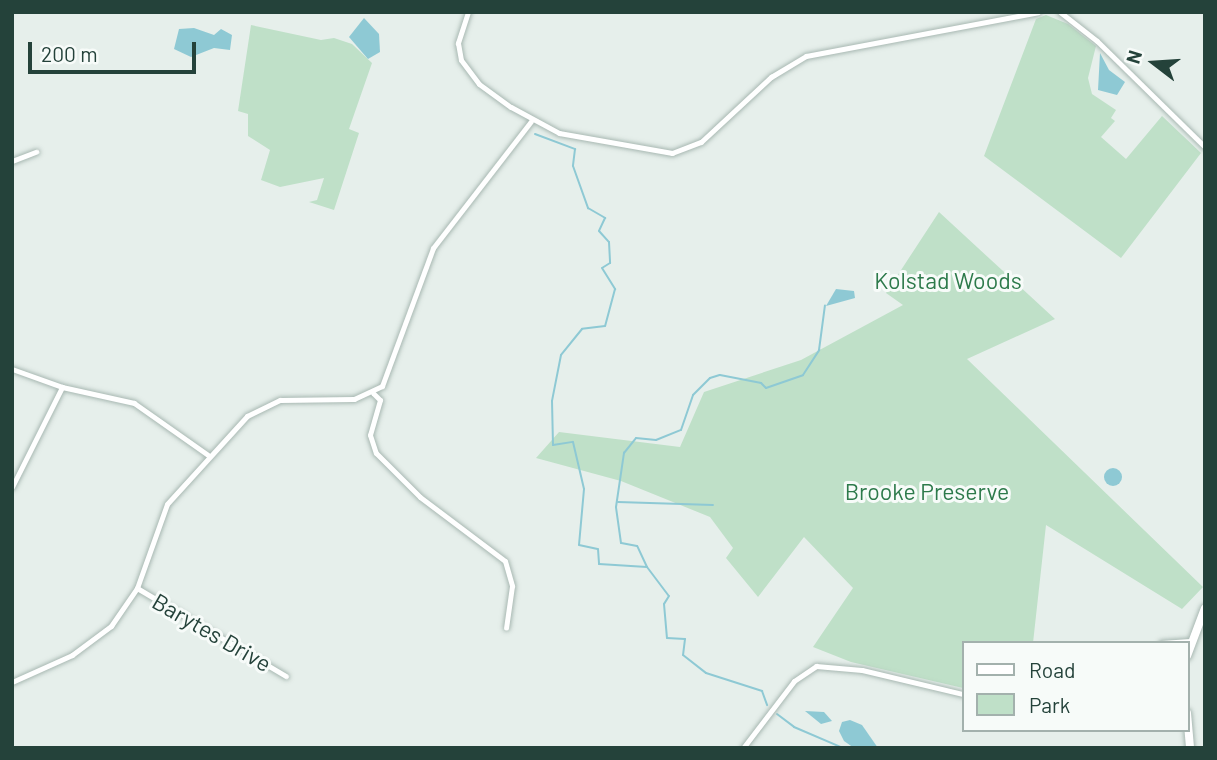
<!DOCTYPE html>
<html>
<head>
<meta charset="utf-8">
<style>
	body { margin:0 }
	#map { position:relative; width:1217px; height:760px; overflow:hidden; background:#e6efeb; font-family:Barlow,sans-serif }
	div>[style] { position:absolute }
	.green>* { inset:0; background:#bfe0c8 }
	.water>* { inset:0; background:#8ec9d4 }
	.round { border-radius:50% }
	.stream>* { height:2px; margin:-1px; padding:0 1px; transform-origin:1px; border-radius:1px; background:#8ec9d4 }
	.roads { filter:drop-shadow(0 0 2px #a8b8b2) drop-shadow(0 0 2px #a8b8b2) }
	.street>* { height:5px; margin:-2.5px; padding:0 2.5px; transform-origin:2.5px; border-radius:2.5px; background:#fff }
	.secondary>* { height:8px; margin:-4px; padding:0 4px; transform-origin:4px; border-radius:4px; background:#fff }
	span { translate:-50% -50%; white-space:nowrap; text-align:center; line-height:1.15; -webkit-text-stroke:6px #f7fbf9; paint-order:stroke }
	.park-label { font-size:23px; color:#2d7a4b }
	.street-label { font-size:23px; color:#24423a }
	.frame { position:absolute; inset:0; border:14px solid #24423a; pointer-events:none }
	.legend { position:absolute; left:962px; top:641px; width:228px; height:91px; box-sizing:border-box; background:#f7fbf9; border:2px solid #a3b1ad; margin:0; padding:9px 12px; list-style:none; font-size:21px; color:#24423a }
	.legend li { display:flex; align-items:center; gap:14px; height:35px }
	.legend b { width:35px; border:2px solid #a3b1ad }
	.north { position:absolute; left:1119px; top:28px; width:70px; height:70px; -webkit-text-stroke:5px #f7fbf9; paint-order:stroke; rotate:287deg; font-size:19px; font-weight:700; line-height:28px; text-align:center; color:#24423a }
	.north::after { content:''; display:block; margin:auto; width:24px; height:32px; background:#24423a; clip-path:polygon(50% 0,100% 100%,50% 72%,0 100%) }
	.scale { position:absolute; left:28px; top:42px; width:168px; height:32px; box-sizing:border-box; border:4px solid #24423a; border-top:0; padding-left:9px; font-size:21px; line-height:24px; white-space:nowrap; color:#24423a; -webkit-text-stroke:5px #f7fbf9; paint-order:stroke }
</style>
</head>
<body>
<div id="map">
	<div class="green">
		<div style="clip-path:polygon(1046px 15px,1068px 24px,1096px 46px,1088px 78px,1092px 94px,1116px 110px,1111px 118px,1115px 121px,1101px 137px,1126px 159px,1162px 116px,1201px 153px,1121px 258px,984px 156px,1036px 19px)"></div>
		<div style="clip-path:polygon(251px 25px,321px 40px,334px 38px,352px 44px,372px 63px,349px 129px,359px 133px,334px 210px,309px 202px,317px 200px,324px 178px,280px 187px,261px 180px,270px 150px,248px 136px,248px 114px,238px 111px)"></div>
		<div style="clip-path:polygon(939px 212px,1055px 319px,967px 359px,1203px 587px,1182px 609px,1046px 525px,1033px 643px,963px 643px,963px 688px,851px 662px,813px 647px,853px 588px,804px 537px,758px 597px,726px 558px,733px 548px,710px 517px,621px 481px,536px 458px,559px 432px,680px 447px,704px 392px,801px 360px,903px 305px,886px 293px)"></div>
	</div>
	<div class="water">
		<div style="clip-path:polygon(364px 18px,379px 34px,380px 52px,368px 59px,349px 37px)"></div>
		<div style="clip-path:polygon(194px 28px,214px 35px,221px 29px,232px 35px,230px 50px,214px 48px,191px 57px,174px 49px,179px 29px)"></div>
		<div style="clip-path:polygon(1100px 53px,1109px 70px,1125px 82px,1117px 95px,1098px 90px)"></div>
		<div style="clip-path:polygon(836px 289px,854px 291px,855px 298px,826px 306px)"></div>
		<div class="round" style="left:1104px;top:468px;width:18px;height:18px"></div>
		<div style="clip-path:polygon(805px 711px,824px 712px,832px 721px,821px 724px)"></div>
		<div style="clip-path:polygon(850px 720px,862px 725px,878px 748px,854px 748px,844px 741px,839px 731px,842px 722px)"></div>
	</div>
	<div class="stream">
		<div style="left:535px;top:134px;width:43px;rotate:20.6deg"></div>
		<div style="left:575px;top:149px;width:17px;rotate:97deg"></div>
		<div style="left:573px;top:166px;width:45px;rotate:70.3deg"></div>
		<div style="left:588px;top:208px;width:20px;rotate:30deg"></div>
		<div style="left:605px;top:218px;width:14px;rotate:115deg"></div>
		<div style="left:599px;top:231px;width:15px;rotate:48deg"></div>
		<div style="left:609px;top:242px;width:21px;rotate:87deg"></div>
		<div style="left:610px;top:263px;width:9px;rotate:148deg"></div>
		<div style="left:602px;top:268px;width:25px;rotate:58deg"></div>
		<div style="left:615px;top:289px;width:38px;rotate:105deg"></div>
		<div style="left:605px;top:326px;width:23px;rotate:173deg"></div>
		<div style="left:582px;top:329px;width:33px;rotate:129deg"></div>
		<div style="left:561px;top:355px;width:47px;rotate:101.1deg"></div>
		<div style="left:552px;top:401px;width:44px;rotate:88.7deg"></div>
		<div style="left:553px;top:445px;width:20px;rotate:-9deg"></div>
		<div style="left:573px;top:442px;width:48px;rotate:76.8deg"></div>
		<div style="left:584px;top:489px;width:56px;rotate:95.1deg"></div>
		<div style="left:579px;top:545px;width:19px;rotate:12deg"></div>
		<div style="left:598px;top:549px;width:15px;rotate:86deg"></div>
		<div style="left:599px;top:564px;width:48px;rotate:3.6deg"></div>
		<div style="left:647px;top:567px;width:36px;rotate:53deg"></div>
		<div style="left:669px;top:596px;width:9px;rotate:122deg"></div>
		<div style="left:664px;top:604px;width:34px;rotate:85deg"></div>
		<div style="left:667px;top:638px;width:18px;rotate:3deg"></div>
		<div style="left:685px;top:639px;width:16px;rotate:97deg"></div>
		<div style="left:683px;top:655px;width:29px;rotate:38deg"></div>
		<div style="left:706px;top:673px;width:59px;rotate:17.8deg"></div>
		<div style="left:762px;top:691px;width:15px;rotate:70deg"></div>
		<div style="left:618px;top:502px;width:95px;rotate:1.8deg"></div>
		<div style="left:647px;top:567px;width:23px;rotate:-115deg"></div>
		<div style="left:637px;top:546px;width:16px;rotate:-169deg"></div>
		<div style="left:621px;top:543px;width:36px;rotate:-98deg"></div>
		<div style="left:616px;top:507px;width:55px;rotate:-81.6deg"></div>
		<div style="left:624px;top:453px;width:19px;rotate:-51deg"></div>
		<div style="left:636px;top:438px;width:20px;rotate:6deg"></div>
		<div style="left:656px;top:440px;width:27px;rotate:-22deg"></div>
		<div style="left:681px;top:430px;width:37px;rotate:-71deg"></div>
		<div style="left:693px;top:395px;width:24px;rotate:-45deg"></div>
		<div style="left:710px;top:378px;width:10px;rotate:-17deg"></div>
		<div style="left:720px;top:375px;width:42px;rotate:11deg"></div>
		<div style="left:761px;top:383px;width:7px;rotate:45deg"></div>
		<div style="left:766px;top:388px;width:39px;rotate:-19deg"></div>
		<div style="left:803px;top:375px;width:30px;rotate:-57deg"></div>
		<div style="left:819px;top:350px;width:45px;rotate:-82.4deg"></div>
		<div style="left:777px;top:714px;width:21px;rotate:37deg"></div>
		<div style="left:794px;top:727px;width:53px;rotate:23.2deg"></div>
	</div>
	<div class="roads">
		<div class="street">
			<div style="left:468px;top:12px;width:33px;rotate:108deg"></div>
			<div style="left:458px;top:43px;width:17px;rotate:80deg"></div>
			<div style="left:461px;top:60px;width:30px;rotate:53deg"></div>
			<div style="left:479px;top:84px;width:39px;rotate:36deg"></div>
			<div style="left:511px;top:107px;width:55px;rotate:28.4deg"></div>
			<div style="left:559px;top:133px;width:115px;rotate:10deg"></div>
			<div style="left:672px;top:153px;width:31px;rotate:-21deg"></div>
			<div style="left:701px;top:142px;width:96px;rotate:-42.9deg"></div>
			<div style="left:771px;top:77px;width:41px;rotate:-31deg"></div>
			<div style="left:806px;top:56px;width:236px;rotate:-10.7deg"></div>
			<div style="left:1060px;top:12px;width:47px;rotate:38.1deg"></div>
			<div style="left:1097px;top:41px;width:151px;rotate:44.5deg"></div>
			<div style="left:12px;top:161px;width:26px;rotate:-21deg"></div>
			<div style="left:12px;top:369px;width:53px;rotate:19.8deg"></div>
			<div style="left:62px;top:387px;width:74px;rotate:12.5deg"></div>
			<div style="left:134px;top:403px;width:90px;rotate:35.1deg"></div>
			<div style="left:373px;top:393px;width:10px;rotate:45deg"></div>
			<div style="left:380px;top:400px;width:36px;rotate:106deg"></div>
			<div style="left:370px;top:435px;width:19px;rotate:72deg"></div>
			<div style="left:376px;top:453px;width:62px;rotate:45deg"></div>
			<div style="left:420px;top:497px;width:106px;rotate:37deg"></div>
			<div style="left:505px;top:561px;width:26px;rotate:74deg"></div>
			<div style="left:512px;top:586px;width:42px;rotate:98.1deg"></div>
			<div style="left:12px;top:487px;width:112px;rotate:-63.4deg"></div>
			<div style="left:137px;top:588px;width:173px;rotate:30.6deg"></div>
			<div style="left:1161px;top:643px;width:29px;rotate:-4deg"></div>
			<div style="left:12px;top:682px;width:66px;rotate:-24.2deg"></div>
			<div style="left:72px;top:655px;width:49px;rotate:-36.6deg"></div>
			<div style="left:111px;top:626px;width:46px;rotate:-55.6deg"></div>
			<div style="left:137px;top:588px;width:89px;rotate:-70.3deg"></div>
			<div style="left:167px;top:504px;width:119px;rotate:-47.7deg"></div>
			<div style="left:247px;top:416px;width:37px;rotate:-26deg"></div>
			<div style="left:280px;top:400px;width:74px;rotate:-0.8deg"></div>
			<div style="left:354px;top:399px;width:31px;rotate:-25deg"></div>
			<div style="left:382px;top:386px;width:147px;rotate:-69.7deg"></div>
			<div style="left:433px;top:248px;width:160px;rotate:-52.3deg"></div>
			<div style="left:743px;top:748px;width:84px;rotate:-52.7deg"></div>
			<div style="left:794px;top:681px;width:27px;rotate:-34deg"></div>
			<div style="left:816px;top:666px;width:46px;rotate:5deg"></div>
			<div style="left:862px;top:670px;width:104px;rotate:13.4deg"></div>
		</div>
		<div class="secondary">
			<div style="left:1187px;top:656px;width:51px;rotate:-69.4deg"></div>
			<div style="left:1187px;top:713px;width:35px;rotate:85deg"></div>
		</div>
	</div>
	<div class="park-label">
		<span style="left:948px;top:280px">Kolstad Woods</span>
		<span style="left:927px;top:491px">Brooke Preserve</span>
	</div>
	<div class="street-label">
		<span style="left:212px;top:632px;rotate:30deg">Barytes Drive</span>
	</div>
	<div class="frame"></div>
	<ul class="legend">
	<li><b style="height:9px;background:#fff"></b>Road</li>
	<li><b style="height:19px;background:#bfe0c8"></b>Park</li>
	</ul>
	<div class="north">N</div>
	<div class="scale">200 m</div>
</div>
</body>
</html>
